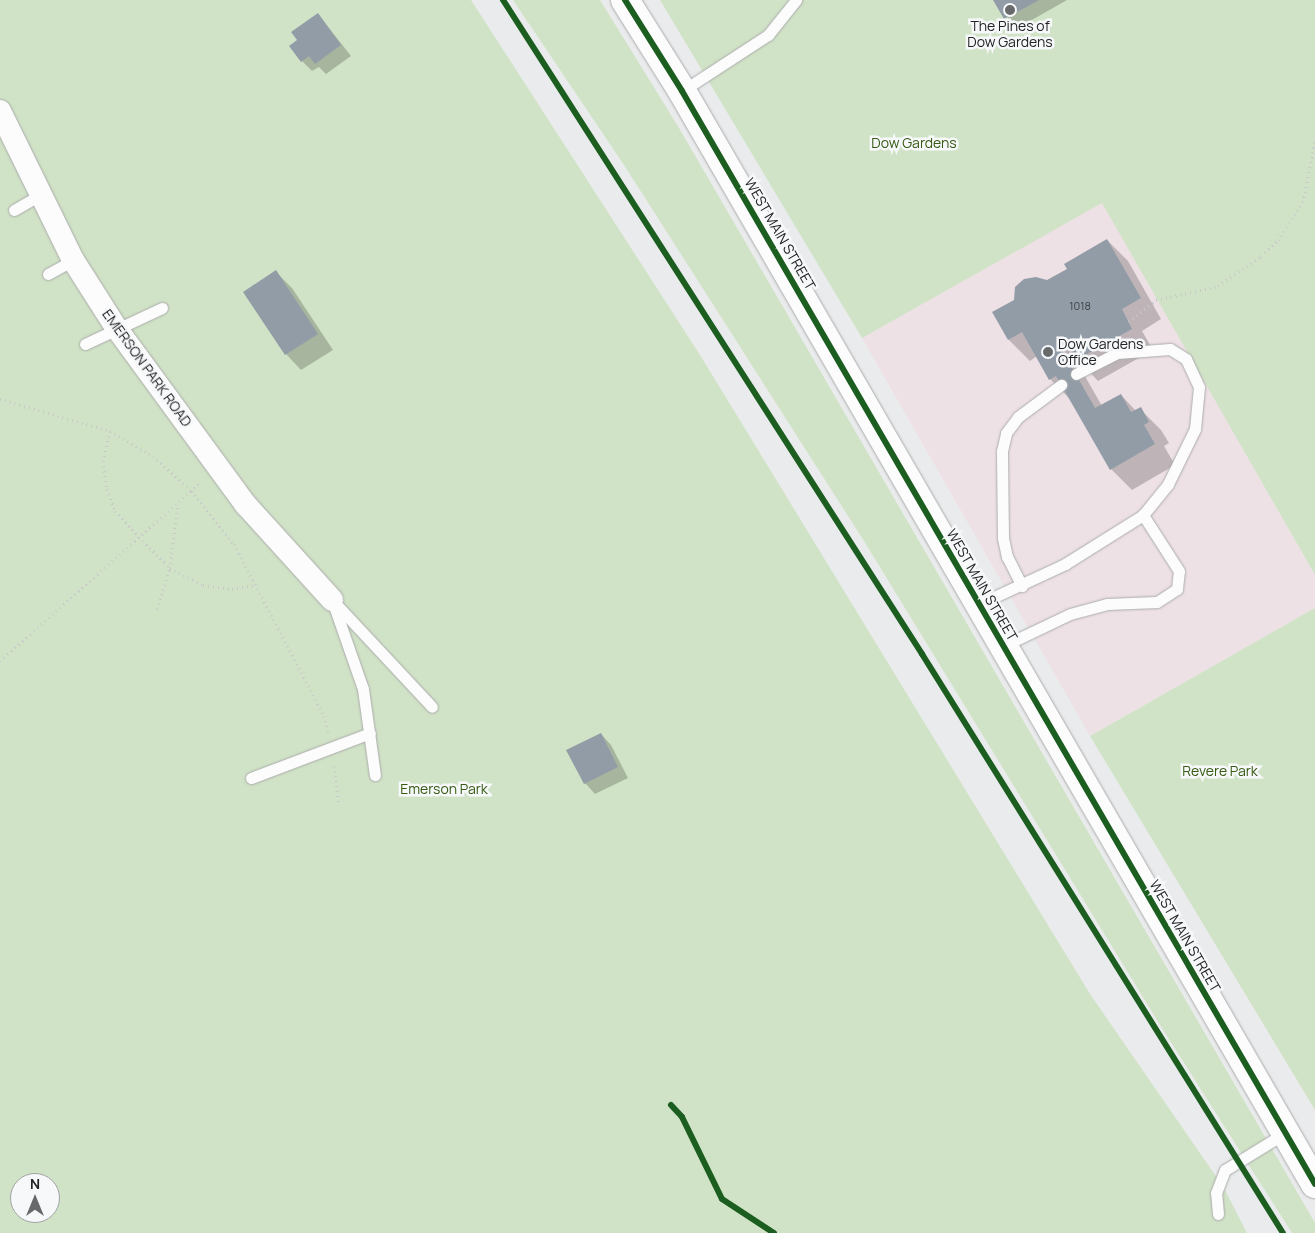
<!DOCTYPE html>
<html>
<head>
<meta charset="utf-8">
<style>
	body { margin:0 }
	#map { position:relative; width:1315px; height:1233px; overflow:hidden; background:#eaebec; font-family:Manrope,sans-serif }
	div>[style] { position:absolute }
	.commercial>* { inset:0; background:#eee1e6 }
	.green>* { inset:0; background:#d1e3c6 }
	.shadow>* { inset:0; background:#0003 }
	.building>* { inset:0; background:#919ca7 }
	.path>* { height:3px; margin-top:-1.5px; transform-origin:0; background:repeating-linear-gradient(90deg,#c9c9ca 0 1px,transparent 0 5px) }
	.roads { filter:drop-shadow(0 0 1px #abacad) drop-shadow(0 0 1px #abacad) }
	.lane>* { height:11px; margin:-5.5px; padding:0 5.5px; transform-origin:5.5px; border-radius:5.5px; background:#fcfcfc }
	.street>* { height:22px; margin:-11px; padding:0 11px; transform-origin:11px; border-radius:11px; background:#fcfcfc }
	.secondary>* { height:28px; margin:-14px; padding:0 14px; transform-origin:14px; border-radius:14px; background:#fcfcfc }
	.cycleway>* { height:6px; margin:-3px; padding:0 3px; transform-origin:3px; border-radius:3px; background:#1b5e20 }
	.dots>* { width:14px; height:14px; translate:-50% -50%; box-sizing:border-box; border:2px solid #f6f8fa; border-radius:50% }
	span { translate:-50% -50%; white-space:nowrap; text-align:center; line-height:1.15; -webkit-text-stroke:5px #f6f8fa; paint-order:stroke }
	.number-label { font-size:11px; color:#3e4145 }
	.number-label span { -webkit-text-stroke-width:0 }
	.poi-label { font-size:14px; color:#222324 }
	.left { translate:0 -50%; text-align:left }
	.park-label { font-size:14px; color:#365a12 }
	.street-label { font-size:14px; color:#222324 }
	.north { position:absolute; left:10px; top:1173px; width:50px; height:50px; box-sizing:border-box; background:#f6f8fa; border:1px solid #a1a3a4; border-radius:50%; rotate:0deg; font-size:14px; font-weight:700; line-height:20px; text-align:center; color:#222324 }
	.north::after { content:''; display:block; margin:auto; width:18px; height:22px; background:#68696a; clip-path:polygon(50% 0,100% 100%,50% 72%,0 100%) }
</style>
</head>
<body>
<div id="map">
	<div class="commercial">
		<i style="clip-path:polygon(1102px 202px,1315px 575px,1315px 608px,1090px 736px,862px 338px)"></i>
	</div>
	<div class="green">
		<i style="clip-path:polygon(evenodd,0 0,471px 0,700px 355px,1090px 994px,1224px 1188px,1247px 1233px,0 1233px,0 0,20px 1183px,50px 1183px,50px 1213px,20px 1213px,20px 1183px)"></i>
		<i style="clip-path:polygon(513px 0,600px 0,679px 128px,1271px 1147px,1315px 1223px,1315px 1233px,1292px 1233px,1160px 1025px,864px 541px,624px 165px)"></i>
		<i style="clip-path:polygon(660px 0,1315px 0,1315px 575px,1102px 203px,862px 338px)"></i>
		<i style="clip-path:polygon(1315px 608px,1315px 1110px,1090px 736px)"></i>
	</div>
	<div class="shadow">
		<i style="clip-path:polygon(995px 0,1067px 0,1016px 29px)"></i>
		<i style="clip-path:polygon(318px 14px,351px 56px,326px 74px,319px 67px,312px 71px,302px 61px,298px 40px)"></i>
		<i style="clip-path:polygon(1107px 240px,1128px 261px,1161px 319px,1142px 331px,1153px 350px,1098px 381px,1081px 363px,1078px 364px,1102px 406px,1121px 395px,1136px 411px,1140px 409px,1161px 430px,1169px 443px,1164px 446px,1175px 465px,1132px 490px,1111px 469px,1071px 400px,1050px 379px,1037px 356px,1030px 361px,1009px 340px,994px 313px,1069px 269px)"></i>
		<i style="clip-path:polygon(276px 272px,292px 288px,333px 350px,301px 370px,286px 354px)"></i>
		<i style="clip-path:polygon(601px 734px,611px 745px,628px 778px,595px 794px,585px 783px)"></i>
	</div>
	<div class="building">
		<i style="clip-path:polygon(993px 0,1039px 0,1004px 19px)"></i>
		<i style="clip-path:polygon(318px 13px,341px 45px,315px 64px,309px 56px,301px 62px,289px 46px,297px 40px,291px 32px)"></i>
		<i style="clip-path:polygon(1107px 239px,1141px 298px,1122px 309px,1132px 329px,1076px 360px,1064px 340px,1058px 343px,1095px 408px,1121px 394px,1131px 412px,1141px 407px,1149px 422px,1144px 425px,1155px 444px,1110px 470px,1056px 376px,1049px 380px,1022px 332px,1008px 340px,992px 312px,1014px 300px,1015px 287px,1024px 279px,1036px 277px,1047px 280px,1067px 269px,1064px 264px)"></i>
		<i style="clip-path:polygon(276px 270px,318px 334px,285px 355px,243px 292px)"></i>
		<i style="clip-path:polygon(601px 733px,618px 767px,584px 784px,566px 750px)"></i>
	</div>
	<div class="path">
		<i style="left:1129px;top:322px;width:35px;rotate:-39deg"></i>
		<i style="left:1156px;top:300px;width:64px;rotate:-12.7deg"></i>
		<i style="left:1218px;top:286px;width:52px;rotate:-34.9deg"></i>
		<i style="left:1261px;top:256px;width:23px;rotate:-43deg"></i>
		<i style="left:1278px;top:240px;width:45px;rotate:-56.7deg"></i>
		<i style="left:1303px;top:202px;width:62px;rotate:-78.9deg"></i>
		<i style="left:0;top:399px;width:115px;rotate:16.2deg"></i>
		<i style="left:110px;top:431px;width:50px;rotate:30.2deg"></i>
		<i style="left:153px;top:456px;width:52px;rotate:42.6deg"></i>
		<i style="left:191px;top:491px;width:68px;rotate:50.9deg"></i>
		<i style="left:234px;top:544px;width:194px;rotate:62.4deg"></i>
		<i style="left:324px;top:716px;width:16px;rotate:75deg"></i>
		<i style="left:110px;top:431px;width:31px;rotate:103deg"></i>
		<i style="left:103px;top:461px;width:28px;rotate:82deg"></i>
		<i style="left:107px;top:489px;width:23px;rotate:70deg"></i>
		<i style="left:115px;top:511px;width:35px;rotate:47deg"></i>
		<i style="left:139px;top:537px;width:44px;rotate:45deg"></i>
		<i style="left:170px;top:568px;width:37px;rotate:27deg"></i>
		<i style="left:203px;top:585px;width:29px;rotate:8deg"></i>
		<i style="left:232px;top:589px;width:22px;rotate:-10deg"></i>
		<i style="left:157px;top:609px;width:43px;rotate:-72.4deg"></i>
		<i style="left:170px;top:568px;width:65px;rotate:-83deg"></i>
		<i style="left:0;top:661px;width:269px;rotate:-41.7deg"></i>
		<i style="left:334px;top:766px;width:39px;rotate:83deg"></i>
	</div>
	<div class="roads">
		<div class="lane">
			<i style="left:682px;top:91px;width:103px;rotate:-33.1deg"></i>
			<i style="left:768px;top:35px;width:45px;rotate:-51.3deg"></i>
			<i style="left:14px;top:210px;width:30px;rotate:-30deg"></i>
			<i style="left:48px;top:274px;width:29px;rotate:-29deg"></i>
			<i style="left:85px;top:344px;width:85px;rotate:-25.1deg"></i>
			<i style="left:1022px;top:586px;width:33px;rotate:-117deg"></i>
			<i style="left:1007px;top:557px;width:19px;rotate:-102deg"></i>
			<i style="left:1003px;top:538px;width:87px;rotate:-90.7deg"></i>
			<i style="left:1002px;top:451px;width:18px;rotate:-77deg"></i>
			<i style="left:1006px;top:433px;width:20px;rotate:-53deg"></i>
			<i style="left:1018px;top:417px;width:54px;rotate:-36.7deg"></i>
			<i style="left:332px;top:600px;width:94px;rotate:70.8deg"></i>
			<i style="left:363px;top:689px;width:87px;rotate:82.1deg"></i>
			<i style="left:335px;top:603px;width:142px;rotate:47deg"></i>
			<i style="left:979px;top:604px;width:95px;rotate:-24.9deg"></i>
			<i style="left:1065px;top:564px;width:92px;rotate:-32.1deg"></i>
			<i style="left:1143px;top:515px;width:40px;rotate:-51deg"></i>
			<i style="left:1168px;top:484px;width:61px;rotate:-63.9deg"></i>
			<i style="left:1195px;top:429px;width:42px;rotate:-84.6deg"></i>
			<i style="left:1199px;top:387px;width:31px;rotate:-115deg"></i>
			<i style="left:1186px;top:359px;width:19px;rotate:-148deg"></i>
			<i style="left:1170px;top:349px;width:53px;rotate:175.7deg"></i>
			<i style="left:1117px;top:353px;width:46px;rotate:152.9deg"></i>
			<i style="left:1003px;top:646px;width:74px;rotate:-25.5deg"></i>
			<i style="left:1070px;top:614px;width:38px;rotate:-15deg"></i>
			<i style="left:1107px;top:604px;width:50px;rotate:-2.3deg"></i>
			<i style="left:1157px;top:602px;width:24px;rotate:-33deg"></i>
			<i style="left:1177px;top:589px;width:18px;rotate:-84deg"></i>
			<i style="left:1179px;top:571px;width:67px;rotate:-122.7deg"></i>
			<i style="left:251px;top:778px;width:127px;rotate:-20.7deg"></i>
			<i style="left:1218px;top:1214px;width:21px;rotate:-95deg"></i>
			<i style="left:1216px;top:1193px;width:25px;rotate:-69deg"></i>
			<i style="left:1225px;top:1170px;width:70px;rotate:-31.7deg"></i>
		</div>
		<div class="street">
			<i style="left:0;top:111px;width:166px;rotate:63.9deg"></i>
			<i style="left:73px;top:260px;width:82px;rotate:57.5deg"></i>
			<i style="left:117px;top:329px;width:218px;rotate:53.8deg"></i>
			<i style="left:246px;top:505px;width:128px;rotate:47.8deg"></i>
		</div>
		<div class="secondary">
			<i style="left:625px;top:0;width:107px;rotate:57.9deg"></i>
			<i style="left:682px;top:91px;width:1263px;rotate:59.92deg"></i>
		</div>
	</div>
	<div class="cycleway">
		<i style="left:503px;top:0;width:777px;rotate:57.35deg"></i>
		<i style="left:922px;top:654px;width:682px;rotate:58.06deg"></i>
		<i style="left:625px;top:0;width:107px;rotate:57.9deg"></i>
		<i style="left:682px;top:91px;width:1263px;rotate:59.92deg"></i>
		<i style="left:671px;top:1105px;width:16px;rotate:47deg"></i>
		<i style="left:682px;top:1117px;width:91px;rotate:64deg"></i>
		<i style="left:722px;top:1199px;width:62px;rotate:33.2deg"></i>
	</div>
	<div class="dots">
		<i style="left:1010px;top:10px;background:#68696a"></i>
		<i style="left:1048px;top:352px;background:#68696a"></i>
	</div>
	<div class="number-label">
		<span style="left:1080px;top:306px">1018</span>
	</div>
	<div class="poi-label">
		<span style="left:1010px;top:34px">The Pines of<br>Dow Gardens</span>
		<span class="left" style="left:1058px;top:352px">Dow Gardens<br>Office</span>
	</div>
	<div class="park-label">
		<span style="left:914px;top:143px">Dow Gardens</span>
		<span style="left:1220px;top:771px">Revere Park</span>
		<span style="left:444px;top:789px">Emerson Park</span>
	</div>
	<div class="street-label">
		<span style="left:780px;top:234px;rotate:60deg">WEST MAIN STREET</span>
		<span style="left:147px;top:368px;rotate:54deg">EMERSON PARK ROAD</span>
		<span style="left:982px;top:585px;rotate:60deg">WEST MAIN STREET</span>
		<span style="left:1185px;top:936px;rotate:60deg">WEST MAIN STREET</span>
	</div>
	<div class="north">N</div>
</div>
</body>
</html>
